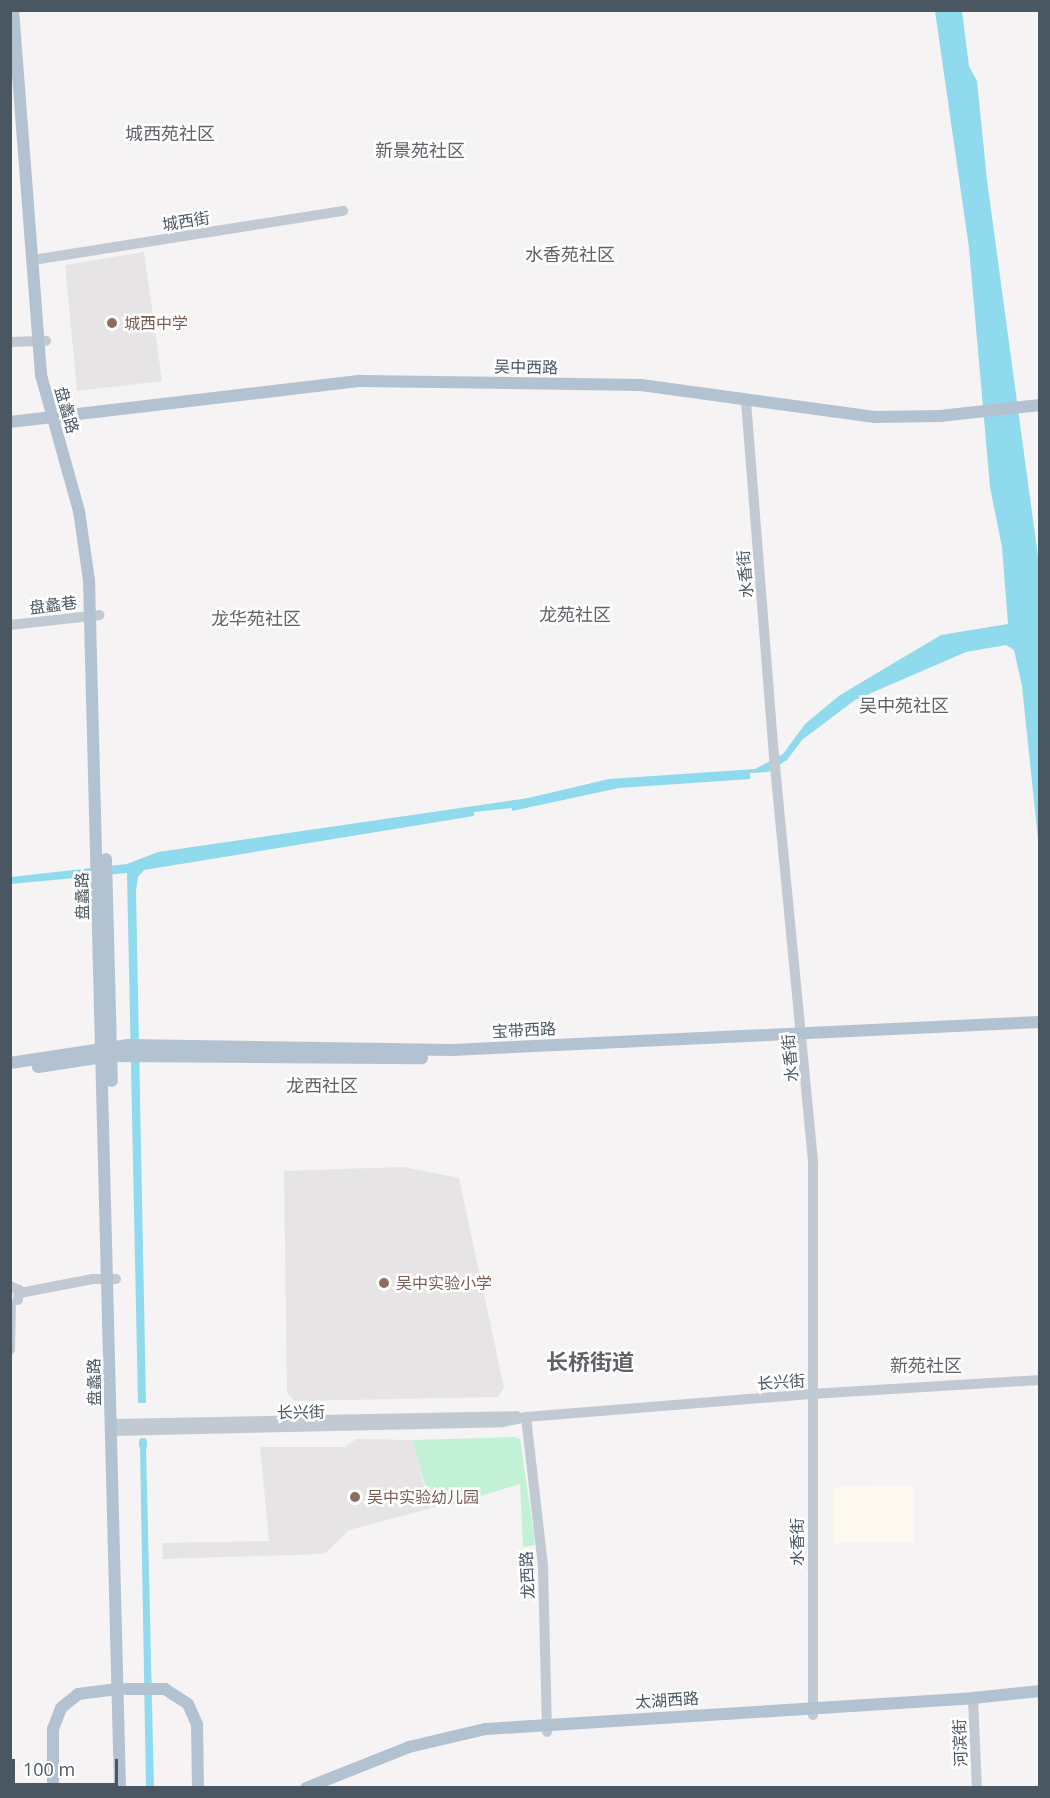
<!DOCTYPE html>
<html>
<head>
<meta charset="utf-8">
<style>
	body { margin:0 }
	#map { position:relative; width:1050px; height:1798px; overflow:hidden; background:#f5f3f3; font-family:"Open Sans","Noto Sans SC",sans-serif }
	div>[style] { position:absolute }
	.commercial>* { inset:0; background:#fdf9ef }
	.education>* { inset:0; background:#e6e4e5 }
	.green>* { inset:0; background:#c3f1d5 }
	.water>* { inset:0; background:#90daee }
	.canal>* { height:8px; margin:-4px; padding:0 4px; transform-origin:4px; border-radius:4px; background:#90daee }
	.minor>* { height:10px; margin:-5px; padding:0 5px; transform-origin:5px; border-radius:5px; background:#c1cad2 }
	.major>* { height:12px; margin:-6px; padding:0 6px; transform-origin:6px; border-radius:6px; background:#b3c2d1 }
	.dots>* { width:16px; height:16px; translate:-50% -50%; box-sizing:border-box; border:3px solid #fff; border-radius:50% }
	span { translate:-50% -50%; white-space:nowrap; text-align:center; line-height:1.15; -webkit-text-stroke:5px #fff; paint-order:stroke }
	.street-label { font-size:16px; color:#4a5661 }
	.education-label { font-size:16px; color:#785e54 }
	.left { translate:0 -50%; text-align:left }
	.neighbourhood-label { font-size:18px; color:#5f6368 }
	.district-label { font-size:22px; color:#5f6368; font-weight:700 }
	.frame { position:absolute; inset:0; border:12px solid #4a5661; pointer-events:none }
	.scale { position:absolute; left:12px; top:1759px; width:106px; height:27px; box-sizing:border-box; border:3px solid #4a5661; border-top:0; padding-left:8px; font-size:18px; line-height:21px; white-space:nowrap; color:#4a5661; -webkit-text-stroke:4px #fff; paint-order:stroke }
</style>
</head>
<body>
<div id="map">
	<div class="commercial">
		<i style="clip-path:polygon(913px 1485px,914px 1541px,834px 1543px,833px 1487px)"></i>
	</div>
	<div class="education">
		<i style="clip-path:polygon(144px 252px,162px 381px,77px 391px,65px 265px)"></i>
		<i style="clip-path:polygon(403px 1167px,459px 1178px,504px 1387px,498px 1397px,295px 1401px,287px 1393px,284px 1171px)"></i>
		<i style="clip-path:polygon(356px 1439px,412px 1440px,424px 1485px,444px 1491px,447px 1504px,349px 1530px,324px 1554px,163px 1559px,162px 1543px,269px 1541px,260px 1447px,345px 1447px)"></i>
	</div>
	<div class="green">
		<i style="clip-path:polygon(515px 1437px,520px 1439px,535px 1541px,534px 1545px,523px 1547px,520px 1484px,448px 1506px,444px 1491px,425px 1485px,412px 1440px)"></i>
	</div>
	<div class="water">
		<i style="clip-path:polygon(935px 11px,962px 11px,969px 66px,977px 81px,987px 180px,1039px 564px,1039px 849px,1022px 686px,1014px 650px,1006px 645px,966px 652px,855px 700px,802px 740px,787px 760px,768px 772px,750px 773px,750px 779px,619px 788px,512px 811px,512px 808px,474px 812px,474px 816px,144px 870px,138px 877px,136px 891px,146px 1403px,138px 1403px,127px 873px,11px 884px,11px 877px,127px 864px,158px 852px,528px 798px,609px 779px,755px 769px,783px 754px,805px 724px,840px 695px,941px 635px,1008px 624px,1002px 547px,990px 487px,969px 248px)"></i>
		<i style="clip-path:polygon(140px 1445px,146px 1445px,154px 1788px,146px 1787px)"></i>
	</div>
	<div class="canal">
		<i style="left:143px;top:1442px;width:3px;rotate:90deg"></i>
	</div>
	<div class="minor">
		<i style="left:33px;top:260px;width:314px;rotate:-9deg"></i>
		<i style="left:10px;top:342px;width:36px;rotate:-2deg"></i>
		<i style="left:746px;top:401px;width:356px;rotate:85.5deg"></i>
		<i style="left:774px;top:756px;width:409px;rotate:84.5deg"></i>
		<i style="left:813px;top:1163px;width:552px;rotate:90deg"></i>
		<i style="left:10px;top:625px;width:90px;rotate:-6.4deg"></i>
		<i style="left:10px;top:1286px;width:10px;rotate:24deg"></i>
		<i style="left:19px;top:1290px;width:10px;rotate:96deg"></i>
		<i style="left:20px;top:1293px;width:74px;rotate:-10.9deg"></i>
		<i style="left:93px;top:1279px;width:23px"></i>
		<i style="left:10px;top:1350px;width:46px;rotate:-88.8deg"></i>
		<i style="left:526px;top:1417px;width:151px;rotate:83.5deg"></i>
		<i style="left:543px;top:1567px;width:165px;rotate:88.6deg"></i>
		<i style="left:112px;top:1424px;width:405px;rotate:-1.1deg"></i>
		<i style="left:112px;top:1431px;width:391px;rotate:-1.3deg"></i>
		<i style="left:503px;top:1422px;width:24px;rotate:-12deg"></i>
		<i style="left:526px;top:1417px;width:286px;rotate:-4.6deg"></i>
		<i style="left:811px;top:1394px;width:229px;rotate:-3.5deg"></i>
		<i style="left:973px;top:1698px;width:90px;rotate:87.5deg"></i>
	</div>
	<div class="major">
		<i style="left:13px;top:10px;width:366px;rotate:85.6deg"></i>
		<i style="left:41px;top:375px;width:141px;rotate:74.4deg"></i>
		<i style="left:79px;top:511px;width:70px;rotate:81.8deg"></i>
		<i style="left:89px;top:580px;width:1208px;rotate:88.53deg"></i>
		<i style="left:10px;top:422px;width:353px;rotate:-6.7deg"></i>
		<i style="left:361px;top:381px;width:280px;rotate:0.8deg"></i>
		<i style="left:641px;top:385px;width:236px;rotate:7.8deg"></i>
		<i style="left:875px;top:417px;width:65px;rotate:-0.9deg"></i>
		<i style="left:940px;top:416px;width:101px;rotate:-6.3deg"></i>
		<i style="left:106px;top:859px;width:222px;rotate:88.5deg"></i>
		<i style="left:10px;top:1063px;width:118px;rotate:-8.7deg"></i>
		<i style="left:127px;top:1045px;width:325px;rotate:0.9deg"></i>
		<i style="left:452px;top:1050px;width:589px;rotate:-2.73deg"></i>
		<i style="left:38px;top:1067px;width:74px;rotate:-8.6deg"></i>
		<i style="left:111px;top:1056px;width:311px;rotate:0.4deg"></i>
		<i style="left:126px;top:1689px;width:39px"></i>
		<i style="left:165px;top:1689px;width:27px;rotate:33deg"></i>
		<i style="left:188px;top:1704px;width:22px;rotate:66deg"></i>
		<i style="left:197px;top:1724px;width:64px;rotate:89.1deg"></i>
		<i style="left:53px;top:1788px;width:59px;rotate:-90deg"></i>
		<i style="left:53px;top:1729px;width:22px;rotate:-69deg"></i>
		<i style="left:61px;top:1708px;width:22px;rotate:-39deg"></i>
		<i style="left:78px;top:1694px;width:40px;rotate:-7.1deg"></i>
		<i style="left:306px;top:1788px;width:111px;rotate:-21.7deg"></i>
		<i style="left:409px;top:1747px;width:79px;rotate:-13.2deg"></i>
		<i style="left:486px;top:1729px;width:488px;rotate:-3.6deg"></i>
		<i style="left:973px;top:1698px;width:67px;rotate:-6deg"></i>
	</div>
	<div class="dots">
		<i style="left:112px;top:323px;background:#8d6e63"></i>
		<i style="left:384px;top:1283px;background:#8d6e63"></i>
		<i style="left:355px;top:1497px;background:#8d6e63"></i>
	</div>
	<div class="street-label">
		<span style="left:186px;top:221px;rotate:-9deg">城西街</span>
		<span style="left:526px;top:367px;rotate:1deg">吴中西路</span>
		<span style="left:67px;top:410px;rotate:74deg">盘蠡路</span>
		<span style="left:745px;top:574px;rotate:-95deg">水香街</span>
		<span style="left:53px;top:605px;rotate:-7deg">盘蠡巷</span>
		<span style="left:82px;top:896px;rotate:-91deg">盘蠡路</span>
		<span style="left:524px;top:1030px;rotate:-3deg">宝带西路</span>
		<span style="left:790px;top:1058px;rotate:-95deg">水香街</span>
		<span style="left:94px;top:1382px;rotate:-91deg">盘蠡路</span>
		<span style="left:781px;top:1382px;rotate:-4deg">长兴街</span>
		<span style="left:301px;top:1412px;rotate:-1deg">长兴街</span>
		<span style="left:797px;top:1542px;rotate:-90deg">水香街</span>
		<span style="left:527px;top:1575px;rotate:-93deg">龙西路</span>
		<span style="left:667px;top:1700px;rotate:-4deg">太湖西路</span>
		<span style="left:960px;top:1743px;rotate:-92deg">河滨街</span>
	</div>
	<div class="education-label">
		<span class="left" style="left:124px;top:323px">城西中学</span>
		<span class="left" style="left:396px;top:1283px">吴中实验小学</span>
		<span class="left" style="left:367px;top:1497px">吴中实验幼儿园</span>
	</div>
	<div class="neighbourhood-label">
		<span style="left:170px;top:133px">城西苑社区</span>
		<span style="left:420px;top:150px">新景苑社区</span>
		<span style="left:570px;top:254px">水香苑社区</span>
		<span style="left:575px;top:614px">龙苑社区</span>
		<span style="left:256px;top:618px">龙华苑社区</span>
		<span style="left:904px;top:705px">吴中苑社区</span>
		<span style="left:322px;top:1085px">龙西社区</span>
		<span style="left:926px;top:1365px">新苑社区</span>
	</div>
	<div class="district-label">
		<span style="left:590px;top:1362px">长桥街道</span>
	</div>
	<div class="frame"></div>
	<div class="scale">100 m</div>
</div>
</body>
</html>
